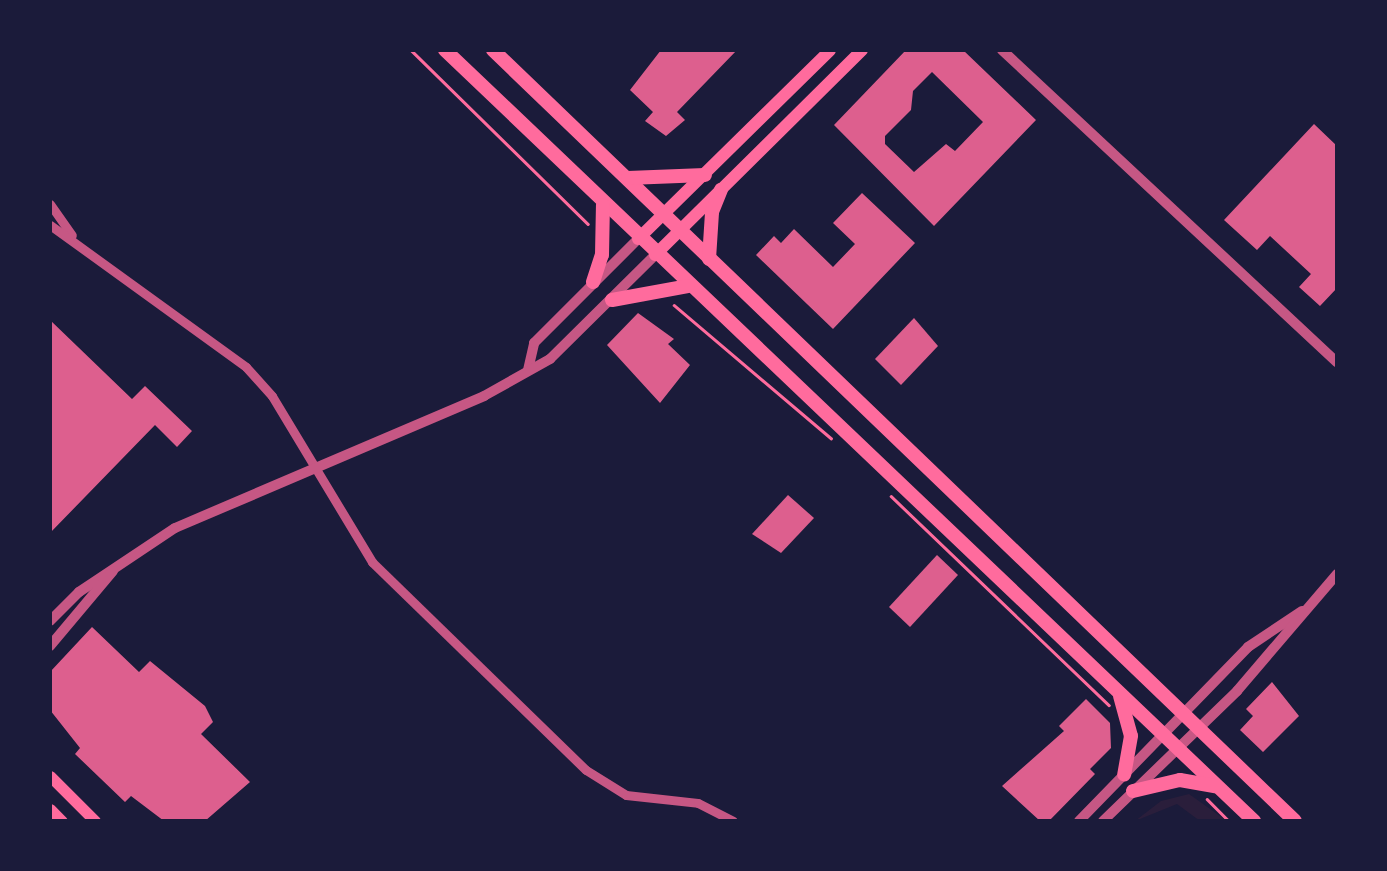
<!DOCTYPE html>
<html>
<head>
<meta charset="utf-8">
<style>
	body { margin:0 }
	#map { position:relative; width:1387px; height:871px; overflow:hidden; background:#1b1b3a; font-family:"Times New Roman",serif }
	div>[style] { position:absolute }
	.green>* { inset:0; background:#2a1e3b }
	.building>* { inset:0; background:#dd5f8e }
	.path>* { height:2.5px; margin:-1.25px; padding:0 1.25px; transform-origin:1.25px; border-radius:1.25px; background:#ff6b9d }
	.minor>* { height:9px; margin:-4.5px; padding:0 4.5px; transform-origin:4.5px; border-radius:4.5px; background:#c65784 }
	.tertiary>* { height:10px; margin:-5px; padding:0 5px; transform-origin:5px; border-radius:5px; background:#c65784 }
	.secondary>* { height:11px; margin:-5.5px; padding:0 5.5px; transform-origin:5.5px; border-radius:5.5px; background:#ff6b9d }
	.primary>* { height:12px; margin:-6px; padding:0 6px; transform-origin:6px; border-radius:6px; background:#ff6b9d }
	.trunk>* { height:14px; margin:-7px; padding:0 7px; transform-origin:7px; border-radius:7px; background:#ff6b9d }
	span { translate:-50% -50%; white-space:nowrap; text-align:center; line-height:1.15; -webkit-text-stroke:9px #1b1b3a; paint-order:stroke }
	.frame { position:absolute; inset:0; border:52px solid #1b1b3a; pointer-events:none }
</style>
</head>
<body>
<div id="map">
	<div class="green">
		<i style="clip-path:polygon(1189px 794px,1227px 821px,1200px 821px,1177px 804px,1135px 821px,1161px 801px)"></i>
	</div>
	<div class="building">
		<i style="clip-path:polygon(661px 50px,737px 50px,677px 112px,685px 120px,666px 136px,645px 121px,653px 112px,630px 90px)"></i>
		<i style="clip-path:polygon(evenodd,906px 50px,963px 50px,1036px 120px,934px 226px,834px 125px,906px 50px,932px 72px,983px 122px,955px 151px,946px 144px,914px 172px,885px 144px,885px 136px,911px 110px,913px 91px,932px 72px)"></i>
		<i style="clip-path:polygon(1314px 124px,1337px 146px,1337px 288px,1320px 306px,1299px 287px,1311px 274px,1270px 236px,1257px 250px,1224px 220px)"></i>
		<i style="clip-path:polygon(862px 193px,915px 243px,833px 329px,756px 255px,774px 236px,781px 243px,794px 229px,833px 267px,855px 244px,833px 223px)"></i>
		<i style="clip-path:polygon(638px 313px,674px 339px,668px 344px,690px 365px,660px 403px,607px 345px)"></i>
		<i style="clip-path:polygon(914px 318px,938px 346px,901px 385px,875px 359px)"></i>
		<i style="clip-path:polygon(50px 320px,132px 399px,145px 386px,192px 431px,177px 447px,155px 425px,50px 533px)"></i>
		<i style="clip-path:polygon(788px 495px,814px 518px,781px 553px,752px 534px)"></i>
		<i style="clip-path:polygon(937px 555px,958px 575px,910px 627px,889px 607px)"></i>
		<i style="clip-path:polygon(92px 627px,139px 672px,150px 661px,205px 706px,213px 722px,201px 734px,250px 782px,205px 821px,164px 821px,131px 796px,125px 802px,75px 754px,80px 748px,50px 710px,50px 672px)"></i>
		<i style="clip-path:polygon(1272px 682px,1299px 716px,1263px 752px,1240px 730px,1253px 716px,1246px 709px)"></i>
		<i style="clip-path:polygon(1086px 699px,1110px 723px,1111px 748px,1090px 769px,1095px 774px,1049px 821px,1040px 821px,1002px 786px,1064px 731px,1059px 726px)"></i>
	</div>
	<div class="path">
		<i style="left:411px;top:50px;width:248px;rotate:44.5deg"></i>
		<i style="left:674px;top:305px;width:206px;rotate:40.3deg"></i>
		<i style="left:891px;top:496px;width:302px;rotate:43.8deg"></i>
		<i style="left:1207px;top:799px;width:31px;rotate:45deg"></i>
	</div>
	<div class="minor">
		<i style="left:50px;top:204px;width:38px;rotate:55deg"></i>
		<i style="left:50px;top:225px;width:242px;rotate:35.9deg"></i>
		<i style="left:246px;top:367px;width:39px;rotate:48deg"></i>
		<i style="left:272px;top:396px;width:194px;rotate:58.9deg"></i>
		<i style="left:372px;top:562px;width:298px;rotate:44.2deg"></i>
		<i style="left:586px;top:770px;width:47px;rotate:32deg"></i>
		<i style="left:626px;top:795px;width:72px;rotate:6.3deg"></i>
		<i style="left:698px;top:803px;width:39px;rotate:27deg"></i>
	</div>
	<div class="tertiary">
		<i style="left:1002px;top:50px;width:458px;rotate:43deg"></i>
		<i style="left:528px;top:370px;width:28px;rotate:-77deg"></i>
		<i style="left:534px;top:343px;width:147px;rotate:-45deg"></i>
		<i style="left:50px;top:621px;width:41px;rotate:-45deg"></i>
		<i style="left:79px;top:592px;width:115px;rotate:-33.7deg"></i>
		<i style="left:175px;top:528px;width:336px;rotate:-23.1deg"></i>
		<i style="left:484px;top:396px;width:76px;rotate:-29.3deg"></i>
		<i style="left:550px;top:359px;width:148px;rotate:-44.7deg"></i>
		<i style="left:50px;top:646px;width:98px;rotate:-50deg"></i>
		<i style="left:1079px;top:821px;width:243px;rotate:-45.8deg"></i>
		<i style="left:1248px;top:647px;width:65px;rotate:-33.7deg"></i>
		<i style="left:1103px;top:821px;width:187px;rotate:-44.1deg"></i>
		<i style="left:1237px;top:691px;width:154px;rotate:-49.5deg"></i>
	</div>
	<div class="secondary">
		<i style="left:50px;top:776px;width:64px;rotate:45deg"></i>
		<i style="left:50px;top:809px;width:17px;rotate:45deg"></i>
	</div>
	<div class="primary">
		<i style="left:638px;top:239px;width:269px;rotate:-44.5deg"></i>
		<i style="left:655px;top:255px;width:291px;rotate:-44.7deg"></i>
	</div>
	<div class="trunk">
		<i style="left:445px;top:50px;width:1118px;rotate:43.62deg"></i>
		<i style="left:493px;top:50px;width:1112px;rotate:43.87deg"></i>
		<i style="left:628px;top:178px;width:77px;rotate:-2.2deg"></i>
		<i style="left:709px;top:259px;width:47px;rotate:-86.3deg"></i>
		<i style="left:712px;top:212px;width:24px;rotate:-68deg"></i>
		<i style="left:593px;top:282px;width:28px;rotate:-72deg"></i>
		<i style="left:602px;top:255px;width:50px;rotate:-88.9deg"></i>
		<i style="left:612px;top:300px;width:77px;rotate:-10.4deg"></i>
		<i style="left:1120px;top:696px;width:41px;rotate:74.6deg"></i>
		<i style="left:1131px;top:736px;width:39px;rotate:100deg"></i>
		<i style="left:1133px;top:791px;width:48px;rotate:-13.2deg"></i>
		<i style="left:1180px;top:780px;width:36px;rotate:10deg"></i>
	</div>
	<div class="frame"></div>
</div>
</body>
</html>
